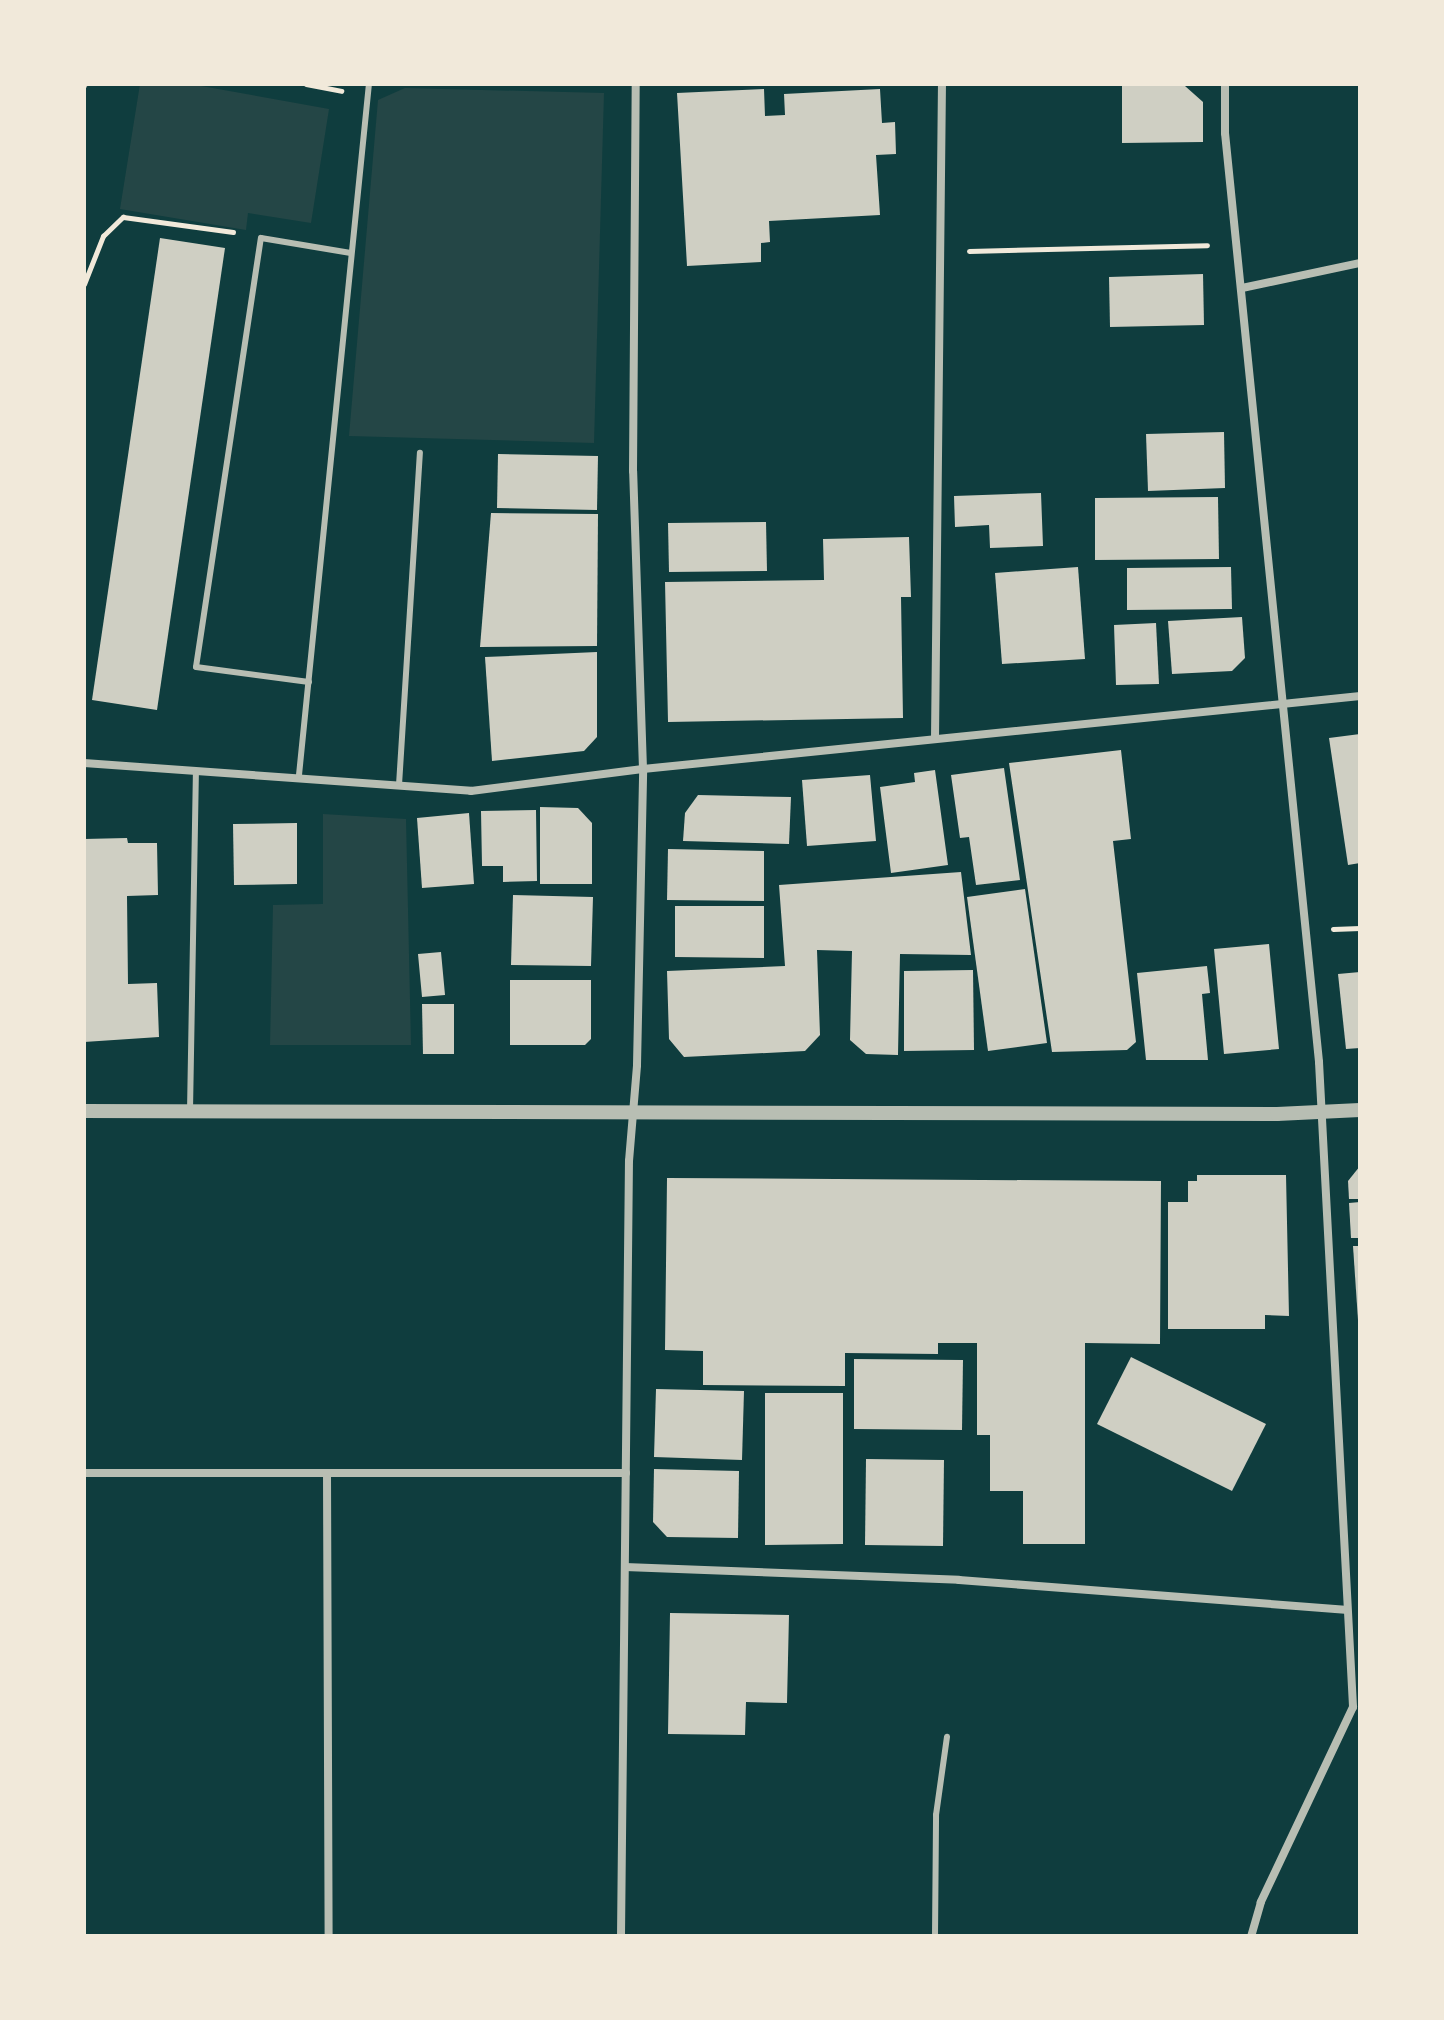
<!DOCTYPE html>
<html>
<head>
<meta charset="utf-8">
<style>
	body { margin:0 }
	#map { position:relative; width:1444px; height:2020px; overflow:hidden; background:#0f3d3e; font-family:Rubik,sans-serif }
	div>[style] { position:absolute }
	.green>* { inset:0; background:#244646 }
	.building>* { inset:0; background:#cfcfc3 }
	.path>* { height:5px; margin:-2.5px; padding:0 2.5px; transform-origin:2.5px; border-radius:2.5px; background:#f1e9da }
	.service>* { height:6px; margin:-3px; padding:0 3px; transform-origin:3px; border-radius:3px; background:#b8beb3 }
	.minor>* { height:8px; margin:-4px; padding:0 4px; transform-origin:4px; border-radius:4px; background:#b8beb3 }
	.tertiary>* { height:14px; margin:-7px; padding:0 7px; transform-origin:7px; border-radius:7px; background:#b8beb3 }
	span { translate:-50% -50%; white-space:nowrap; text-align:center; line-height:1.15; -webkit-text-stroke:8px #f1e9da; paint-order:stroke }
	.frame { position:absolute; inset:0; border:86px solid #f1e9da; pointer-events:none }
</style>
</head>
<body>
<div id="map">
	<div class="green">
		<i style="clip-path:polygon(140px 84px,190px 84px,329px 109px,311px 223px,248px 213px,246px 230px,120px 209px)"></i>
		<i style="clip-path:polygon(405px 88px,604px 93px,594px 443px,349px 436px,378px 100px)"></i>
		<i style="clip-path:polygon(323px 814px,406px 819px,411px 1045px,270px 1045px,273px 905px,323px 904px)"></i>
	</div>
	<div class="building">
		<i style="clip-path:polygon(1122px 86px,1185px 86px,1203px 102px,1203px 142px,1122px 143px)"></i>
		<i style="clip-path:polygon(764px 89px,765px 116px,785px 115px,784px 94px,880px 89px,882px 123px,895px 122px,896px 154px,876px 155px,880px 215px,769px 221px,770px 242px,761px 243px,761px 262px,687px 266px,677px 93px)"></i>
		<i style="clip-path:polygon(160px 238px,225px 248px,157px 710px,92px 700px)"></i>
		<i style="clip-path:polygon(1203px 274px,1204px 325px,1110px 327px,1109px 277px)"></i>
		<i style="clip-path:polygon(1224px 432px,1225px 488px,1148px 491px,1146px 434px)"></i>
		<i style="clip-path:polygon(498px 454px,598px 456px,597px 510px,497px 508px)"></i>
		<i style="clip-path:polygon(1041px 493px,1043px 546px,990px 548px,989px 525px,955px 527px,954px 496px)"></i>
		<i style="clip-path:polygon(1218px 497px,1219px 559px,1095px 560px,1095px 498px)"></i>
		<i style="clip-path:polygon(491px 513px,598px 514px,597px 646px,480px 647px)"></i>
		<i style="clip-path:polygon(766px 522px,767px 571px,669px 572px,668px 523px)"></i>
		<i style="clip-path:polygon(909px 537px,911px 597px,901px 597px,903px 718px,668px 722px,665px 582px,824px 580px,823px 539px)"></i>
		<i style="clip-path:polygon(1078px 567px,1085px 659px,1002px 664px,995px 573px)"></i>
		<i style="clip-path:polygon(1231px 567px,1232px 609px,1127px 610px,1127px 568px)"></i>
		<i style="clip-path:polygon(1242px 617px,1245px 658px,1232px 671px,1172px 674px,1168px 621px)"></i>
		<i style="clip-path:polygon(1156px 623px,1159px 684px,1116px 685px,1114px 625px)"></i>
		<i style="clip-path:polygon(597px 652px,597px 737px,584px 751px,492px 761px,485px 657px)"></i>
		<i style="clip-path:polygon(1360px 734px,1360px 863px,1348px 865px,1329px 738px)"></i>
		<i style="clip-path:polygon(1121px 750px,1131px 839px,1113px 841px,1136px 1042px,1127px 1050px,1052px 1052px,1009px 763px)"></i>
		<i style="clip-path:polygon(1004px 768px,1020px 880px,976px 885px,969px 837px,960px 838px,951px 775px)"></i>
		<i style="clip-path:polygon(935px 770px,948px 865px,891px 873px,880px 787px,915px 782px,914px 773px)"></i>
		<i style="clip-path:polygon(870px 775px,876px 841px,807px 846px,802px 780px)"></i>
		<i style="clip-path:polygon(698px 795px,791px 797px,789px 844px,683px 841px,685px 813px)"></i>
		<i style="clip-path:polygon(540px 807px,578px 808px,592px 823px,592px 884px,540px 884px)"></i>
		<i style="clip-path:polygon(536px 810px,537px 881px,503px 882px,503px 866px,482px 866px,481px 811px)"></i>
		<i style="clip-path:polygon(469px 813px,474px 884px,422px 888px,417px 818px)"></i>
		<i style="clip-path:polygon(297px 823px,297px 884px,234px 885px,233px 824px)"></i>
		<i style="clip-path:polygon(127px 838px,128px 843px,157px 843px,158px 895px,127px 896px,128px 984px,157px 983px,159px 1037px,84px 1042px,84px 839px)"></i>
		<i style="clip-path:polygon(668px 849px,764px 851px,764px 901px,667px 900px)"></i>
		<i style="clip-path:polygon(961px 872px,971px 955px,900px 954px,898px 1055px,866px 1054px,850px 1040px,852px 951px,817px 950px,820px 1035px,805px 1051px,684px 1057px,669px 1039px,667px 971px,785px 966px,779px 885px)"></i>
		<i style="clip-path:polygon(1025px 889px,1047px 1043px,988px 1051px,967px 897px)"></i>
		<i style="clip-path:polygon(513px 895px,593px 897px,591px 966px,511px 965px)"></i>
		<i style="clip-path:polygon(675px 906px,764px 906px,764px 958px,675px 957px)"></i>
		<i style="clip-path:polygon(1269px 944px,1279px 1049px,1224px 1054px,1214px 949px)"></i>
		<i style="clip-path:polygon(441px 952px,445px 995px,422px 997px,418px 954px)"></i>
		<i style="clip-path:polygon(1207px 966px,1210px 993px,1202px 994px,1208px 1060px,1146px 1060px,1137px 973px)"></i>
		<i style="clip-path:polygon(973px 970px,974px 1050px,904px 1051px,904px 971px)"></i>
		<i style="clip-path:polygon(1360px 972px,1360px 1048px,1346px 1049px,1338px 974px)"></i>
		<i style="clip-path:polygon(510px 980px,591px 980px,591px 1039px,585px 1045px,510px 1045px)"></i>
		<i style="clip-path:polygon(422px 1004px,454px 1004px,454px 1054px,423px 1054px)"></i>
		<i style="clip-path:polygon(1360px 1166px,1360px 1199px,1349px 1199px,1348px 1181px)"></i>
		<i style="clip-path:polygon(1197px 1175px,1286px 1175px,1289px 1316px,1265px 1315px,1265px 1329px,1168px 1329px,1168px 1202px,1188px 1202px,1188px 1181px,1197px 1181px)"></i>
		<i style="clip-path:polygon(667px 1178px,1161px 1181px,1160px 1344px,1085px 1343px,1085px 1544px,1023px 1544px,1023px 1491px,990px 1491px,990px 1435px,977px 1435px,977px 1343px,938px 1343px,938px 1354px,845px 1353px,845px 1386px,703px 1385px,703px 1351px,665px 1350px)"></i>
		<i style="clip-path:polygon(1360px 1202px,1360px 1238px,1351px 1238px,1349px 1203px)"></i>
		<i style="clip-path:polygon(1353px 1246px,1360px 1246px,1360px 1320px,1358px 1320px)"></i>
		<i style="clip-path:polygon(1131px 1357px,1266px 1424px,1232px 1491px,1097px 1424px)"></i>
		<i style="clip-path:polygon(854px 1359px,963px 1360px,962px 1430px,854px 1429px)"></i>
		<i style="clip-path:polygon(656px 1389px,744px 1391px,742px 1460px,654px 1457px)"></i>
		<i style="clip-path:polygon(765px 1393px,843px 1393px,843px 1544px,765px 1545px)"></i>
		<i style="clip-path:polygon(866px 1459px,944px 1460px,943px 1546px,865px 1545px)"></i>
		<i style="clip-path:polygon(654px 1469px,739px 1471px,738px 1538px,667px 1537px,653px 1522px)"></i>
		<i style="clip-path:polygon(670px 1613px,789px 1615px,787px 1703px,746px 1702px,745px 1735px,668px 1734px)"></i>
	</div>
	<div class="path">
		<i style="left:306px;top:84px;width:36px;rotate:11deg"></i>
		<i style="left:969px;top:251px;width:238px;rotate:-1.4deg"></i>
		<i style="left:84px;top:284px;width:52px;rotate:-68.4deg"></i>
		<i style="left:103px;top:236px;width:28px;rotate:-44deg"></i>
		<i style="left:123px;top:217px;width:111px;rotate:7.8deg"></i>
		<i style="left:1333px;top:929px;width:27px;rotate:-2deg"></i>
	</div>
	<div class="service">
		<i style="left:84px;top:86px;width:2px;rotate:-63deg"></i>
		<i style="left:309px;top:682px;width:114px;rotate:-172.4deg"></i>
		<i style="left:196px;top:667px;width:434px;rotate:-81.4deg"></i>
		<i style="left:261px;top:238px;width:91px;rotate:9.5deg"></i>
		<i style="left:299px;top:775px;width:695px;rotate:-84.22deg"></i>
		<i style="left:399px;top:785px;width:333px;rotate:-86.4deg"></i>
		<i style="left:190px;top:1111px;width:340px;rotate:-89deg"></i>
		<i style="left:935px;top:1936px;width:121px;rotate:-89.5deg"></i>
		<i style="left:936px;top:1815px;width:79px;rotate:-82deg"></i>
	</div>
	<div class="minor">
		<i style="left:1225px;top:84px;width:49px;rotate:90deg"></i>
		<i style="left:1225px;top:133px;width:934px;rotate:84.22deg"></i>
		<i style="left:1319px;top:1062px;width:646px;rotate:86.98deg"></i>
		<i style="left:1353px;top:1707px;width:216px;rotate:115.3deg"></i>
		<i style="left:1261px;top:1902px;width:35px;rotate:106deg"></i>
		<i style="left:1242px;top:288px;width:121px;rotate:-12deg"></i>
		<i style="left:935px;top:739px;width:655px;rotate:-89.39deg"></i>
		<i style="left:84px;top:763px;width:388px;rotate:4.1deg"></i>
		<i style="left:471px;top:791px;width:173px;rotate:-7.3deg"></i>
		<i style="left:643px;top:769px;width:721px;rotate:-5.81deg"></i>
		<i style="left:84px;top:1473px;width:542px"></i>
		<i style="left:327px;top:1473px;width:463px;rotate:89.8deg"></i>
		<i style="left:625px;top:1567px;width:334px;rotate:2.2deg"></i>
		<i style="left:959px;top:1580px;width:387px;rotate:4.4deg"></i>
		<i style="left:621px;top:1936px;width:775px;rotate:-89.41deg"></i>
		<i style="left:629px;top:1161px;width:96px;rotate:-85.2deg"></i>
		<i style="left:637px;top:1065px;width:296px;rotate:-88.8deg"></i>
		<i style="left:643px;top:769px;width:298px;rotate:-91.9deg"></i>
		<i style="left:633px;top:471px;width:387px;rotate:-89.6deg"></i>
	</div>
	<div class="tertiary">
		<i style="left:84px;top:1111px;width:1193px;rotate:0.14deg"></i>
		<i style="left:1277px;top:1114px;width:83px;rotate:-2.8deg"></i>
	</div>
	<div class="frame"></div>
</div>
</body>
</html>
